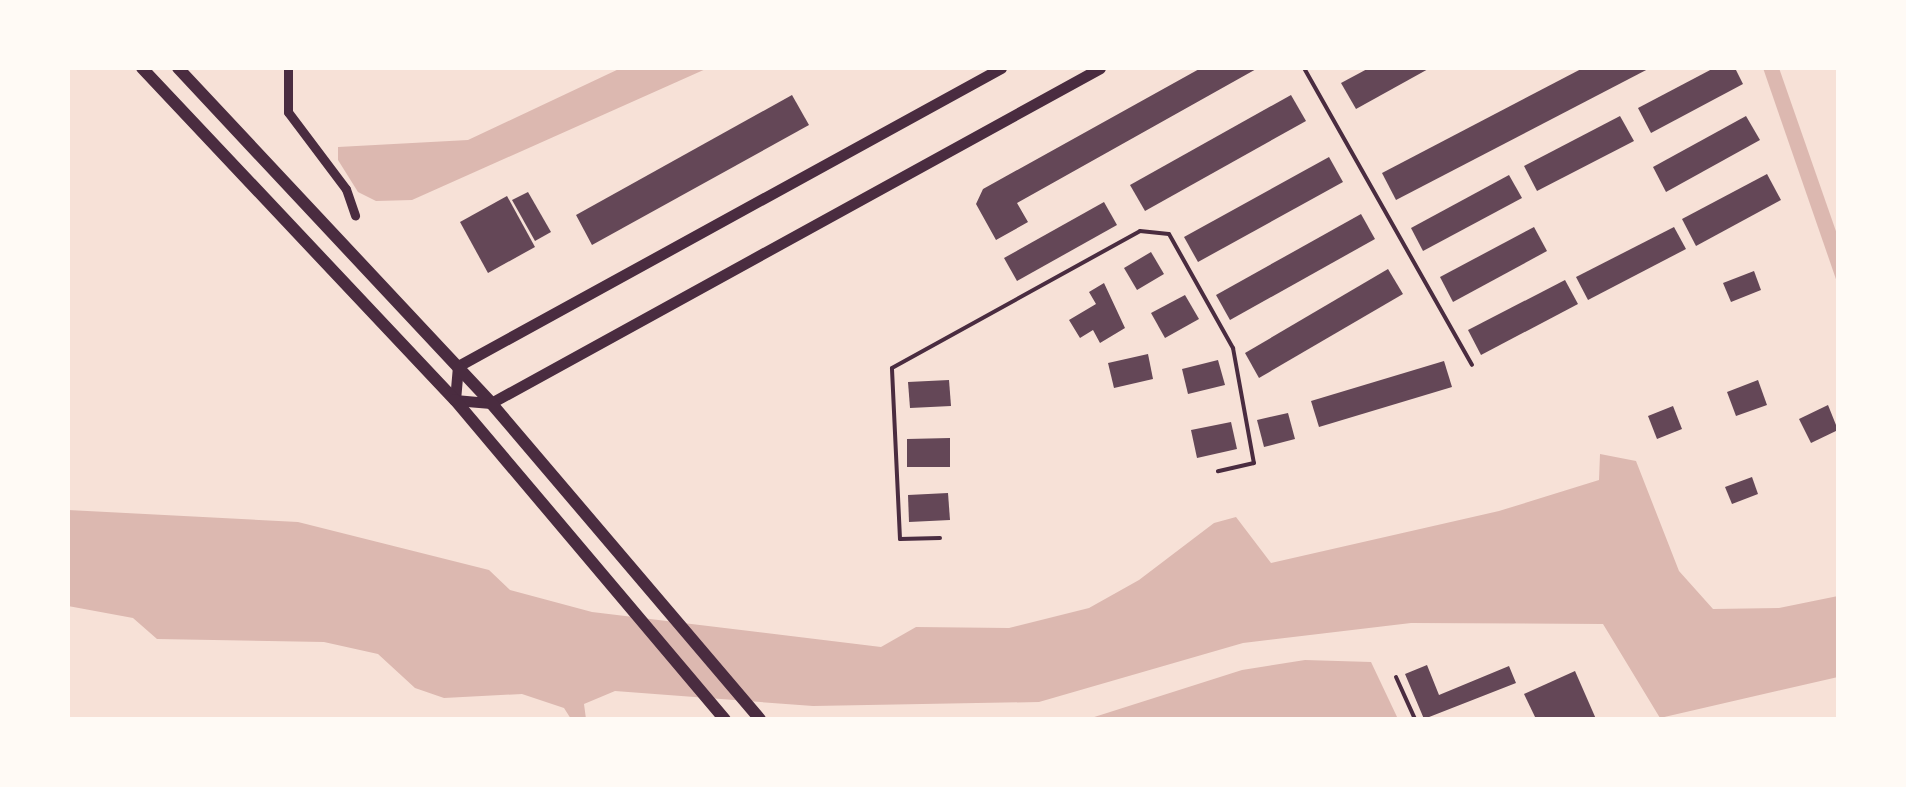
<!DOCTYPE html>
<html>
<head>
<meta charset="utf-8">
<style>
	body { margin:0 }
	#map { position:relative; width:1906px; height:787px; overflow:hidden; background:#f7e1d7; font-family:Overpass,sans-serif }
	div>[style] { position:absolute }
	.water>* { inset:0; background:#dcb8b0 }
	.building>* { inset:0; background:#644757 }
	.service>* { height:4px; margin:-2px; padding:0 2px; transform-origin:2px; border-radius:2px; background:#4a2c40 }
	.tertiary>* { height:9px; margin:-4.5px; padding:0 4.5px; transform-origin:4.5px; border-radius:4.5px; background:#4a2c40 }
	.secondary>* { height:11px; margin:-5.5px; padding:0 5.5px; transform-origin:5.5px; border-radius:5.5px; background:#4a2c40 }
	.primary>* { height:12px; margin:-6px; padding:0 6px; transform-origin:6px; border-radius:6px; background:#4a2c40 }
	span { translate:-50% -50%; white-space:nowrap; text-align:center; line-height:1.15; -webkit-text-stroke:8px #fffaf5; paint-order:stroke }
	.frame { position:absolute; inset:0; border:70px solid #fffaf5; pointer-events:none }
</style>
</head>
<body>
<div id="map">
	<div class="water">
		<i style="clip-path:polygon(621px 68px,708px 68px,412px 200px,376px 201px,358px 192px,338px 160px,338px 147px,468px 140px)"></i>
		<i style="clip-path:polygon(1763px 68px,1779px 68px,1838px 237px,1838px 285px)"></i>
		<i style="clip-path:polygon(1600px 454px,1636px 461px,1679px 571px,1713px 609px,1779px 608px,1838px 596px,1838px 677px,1660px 718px,1603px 624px,1411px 623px,1243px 643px,1039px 702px,813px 706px,615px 691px,584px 704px,586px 719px,571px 719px,564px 708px,522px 694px,444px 698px,415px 688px,378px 654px,324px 642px,157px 639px,133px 618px,68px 606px,68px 510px,298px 522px,489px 570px,510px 590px,592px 612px,881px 647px,916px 627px,1009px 628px,1089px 608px,1139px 580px,1214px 523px,1236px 517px,1271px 563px,1499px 511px,1599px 480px)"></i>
		<i style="clip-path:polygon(1305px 660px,1371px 662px,1398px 719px,1088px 719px,1242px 670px)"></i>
	</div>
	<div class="building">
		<i style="clip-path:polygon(1201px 68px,1258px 68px,1017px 203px,1028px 222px,996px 240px,976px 204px,983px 189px)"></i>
		<i style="clip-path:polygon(1369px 68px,1430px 68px,1356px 109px,1341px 83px)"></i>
		<i style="clip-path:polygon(1583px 68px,1650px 68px,1396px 200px,1382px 173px)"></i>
		<i style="clip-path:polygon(1714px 68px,1735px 68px,1743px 84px,1651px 133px,1638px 108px)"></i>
		<i style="clip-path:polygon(792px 95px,809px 125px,592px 245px,576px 215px)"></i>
		<i style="clip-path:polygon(1291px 95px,1306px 121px,1145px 211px,1130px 185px)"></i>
		<i style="clip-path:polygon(1620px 116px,1634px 141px,1537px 191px,1524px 166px)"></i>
		<i style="clip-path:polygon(1746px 116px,1760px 140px,1666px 192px,1653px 167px)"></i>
		<i style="clip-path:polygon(1329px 157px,1343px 182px,1198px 262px,1184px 237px)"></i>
		<i style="clip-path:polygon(1767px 174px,1781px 200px,1696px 246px,1682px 219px)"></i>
		<i style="clip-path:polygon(1509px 175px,1522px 198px,1423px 251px,1411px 228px)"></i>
		<i style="clip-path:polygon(528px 192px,551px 232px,535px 241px,512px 200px)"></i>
		<i style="clip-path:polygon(507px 196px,535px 247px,488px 273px,460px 222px)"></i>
		<i style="clip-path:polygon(1104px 202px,1117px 225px,1017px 281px,1004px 258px)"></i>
		<i style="clip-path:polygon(1361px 214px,1375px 239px,1230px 320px,1216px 295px)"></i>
		<i style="clip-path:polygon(1534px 227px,1547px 251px,1453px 302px,1440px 277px)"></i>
		<i style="clip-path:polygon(1674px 227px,1686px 249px,1588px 300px,1576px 277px)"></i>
		<i style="clip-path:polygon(1151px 252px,1164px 274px,1137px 290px,1124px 268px)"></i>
		<i style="clip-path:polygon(1388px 269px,1403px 294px,1259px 378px,1245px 353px)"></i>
		<i style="clip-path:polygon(1754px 271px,1761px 290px,1731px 302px,1723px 283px)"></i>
		<i style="clip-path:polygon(1565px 280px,1578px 304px,1481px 355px,1468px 330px)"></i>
		<i style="clip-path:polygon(1104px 283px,1125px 328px,1100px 343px,1093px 330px,1080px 338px,1069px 320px,1096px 304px,1089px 292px)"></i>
		<i style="clip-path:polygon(1185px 295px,1199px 319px,1165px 338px,1151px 313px)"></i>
		<i style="clip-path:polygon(1148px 354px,1153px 379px,1114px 388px,1108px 363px)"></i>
		<i style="clip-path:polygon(1218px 360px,1225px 385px,1188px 394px,1182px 369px)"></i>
		<i style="clip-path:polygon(1444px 361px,1452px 387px,1319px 427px,1311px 401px)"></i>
		<i style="clip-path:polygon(949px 380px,951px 406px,910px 408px,908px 382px)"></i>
		<i style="clip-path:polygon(1758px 380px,1767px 405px,1736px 416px,1727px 392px)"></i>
		<i style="clip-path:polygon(1828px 405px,1838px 430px,1811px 443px,1799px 419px)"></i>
		<i style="clip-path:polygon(1673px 406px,1682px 429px,1657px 439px,1648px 416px)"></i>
		<i style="clip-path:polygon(1288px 413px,1295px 439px,1264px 447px,1257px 420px)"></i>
		<i style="clip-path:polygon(1231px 422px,1237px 449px,1197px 458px,1191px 430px)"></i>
		<i style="clip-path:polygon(950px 438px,950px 467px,907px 467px,907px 439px)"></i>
		<i style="clip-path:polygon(1752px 477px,1758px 494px,1732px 504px,1725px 487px)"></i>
		<i style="clip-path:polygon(948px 493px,950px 520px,909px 522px,908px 495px)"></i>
		<i style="clip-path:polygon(1427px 665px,1439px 695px,1509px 666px,1516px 683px,1424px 719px,1405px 674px)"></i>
		<i style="clip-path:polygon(1575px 671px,1596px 719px,1536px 719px,1524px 694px)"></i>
	</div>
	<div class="service">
		<i style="left:1304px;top:68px;width:341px;rotate:60.5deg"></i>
		<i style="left:940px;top:538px;width:40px;rotate:178.6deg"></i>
		<i style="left:900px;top:539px;width:171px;rotate:-92.7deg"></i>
		<i style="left:892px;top:368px;width:283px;rotate:-28.9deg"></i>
		<i style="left:1140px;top:231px;width:29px;rotate:6deg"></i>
		<i style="left:1169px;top:234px;width:131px;rotate:60.7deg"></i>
		<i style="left:1233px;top:348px;width:117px;rotate:79.7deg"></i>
		<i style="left:1254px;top:463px;width:37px;rotate:167deg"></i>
		<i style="left:1396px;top:677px;width:46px;rotate:65.7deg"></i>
	</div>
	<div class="tertiary">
		<i style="left:288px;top:68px;width:44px;rotate:90deg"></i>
		<i style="left:288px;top:112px;width:96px;rotate:53deg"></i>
		<i style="left:346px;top:189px;width:28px;rotate:71deg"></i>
	</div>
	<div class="secondary">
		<i style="left:1001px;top:68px;width:619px;rotate:151.24deg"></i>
		<i style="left:458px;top:366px;width:34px;rotate:95deg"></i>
		<i style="left:455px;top:400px;width:36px;rotate:5deg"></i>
		<i style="left:491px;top:403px;width:695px;rotate:-28.81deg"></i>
	</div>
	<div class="primary">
		<i style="left:142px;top:68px;width:456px;rotate:46.7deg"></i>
		<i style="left:455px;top:400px;width:418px;rotate:49.8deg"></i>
		<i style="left:178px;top:68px;width:458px;rotate:46.9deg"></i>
		<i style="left:491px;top:403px;width:415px;rotate:49.6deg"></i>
	</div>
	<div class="frame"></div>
</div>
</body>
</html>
